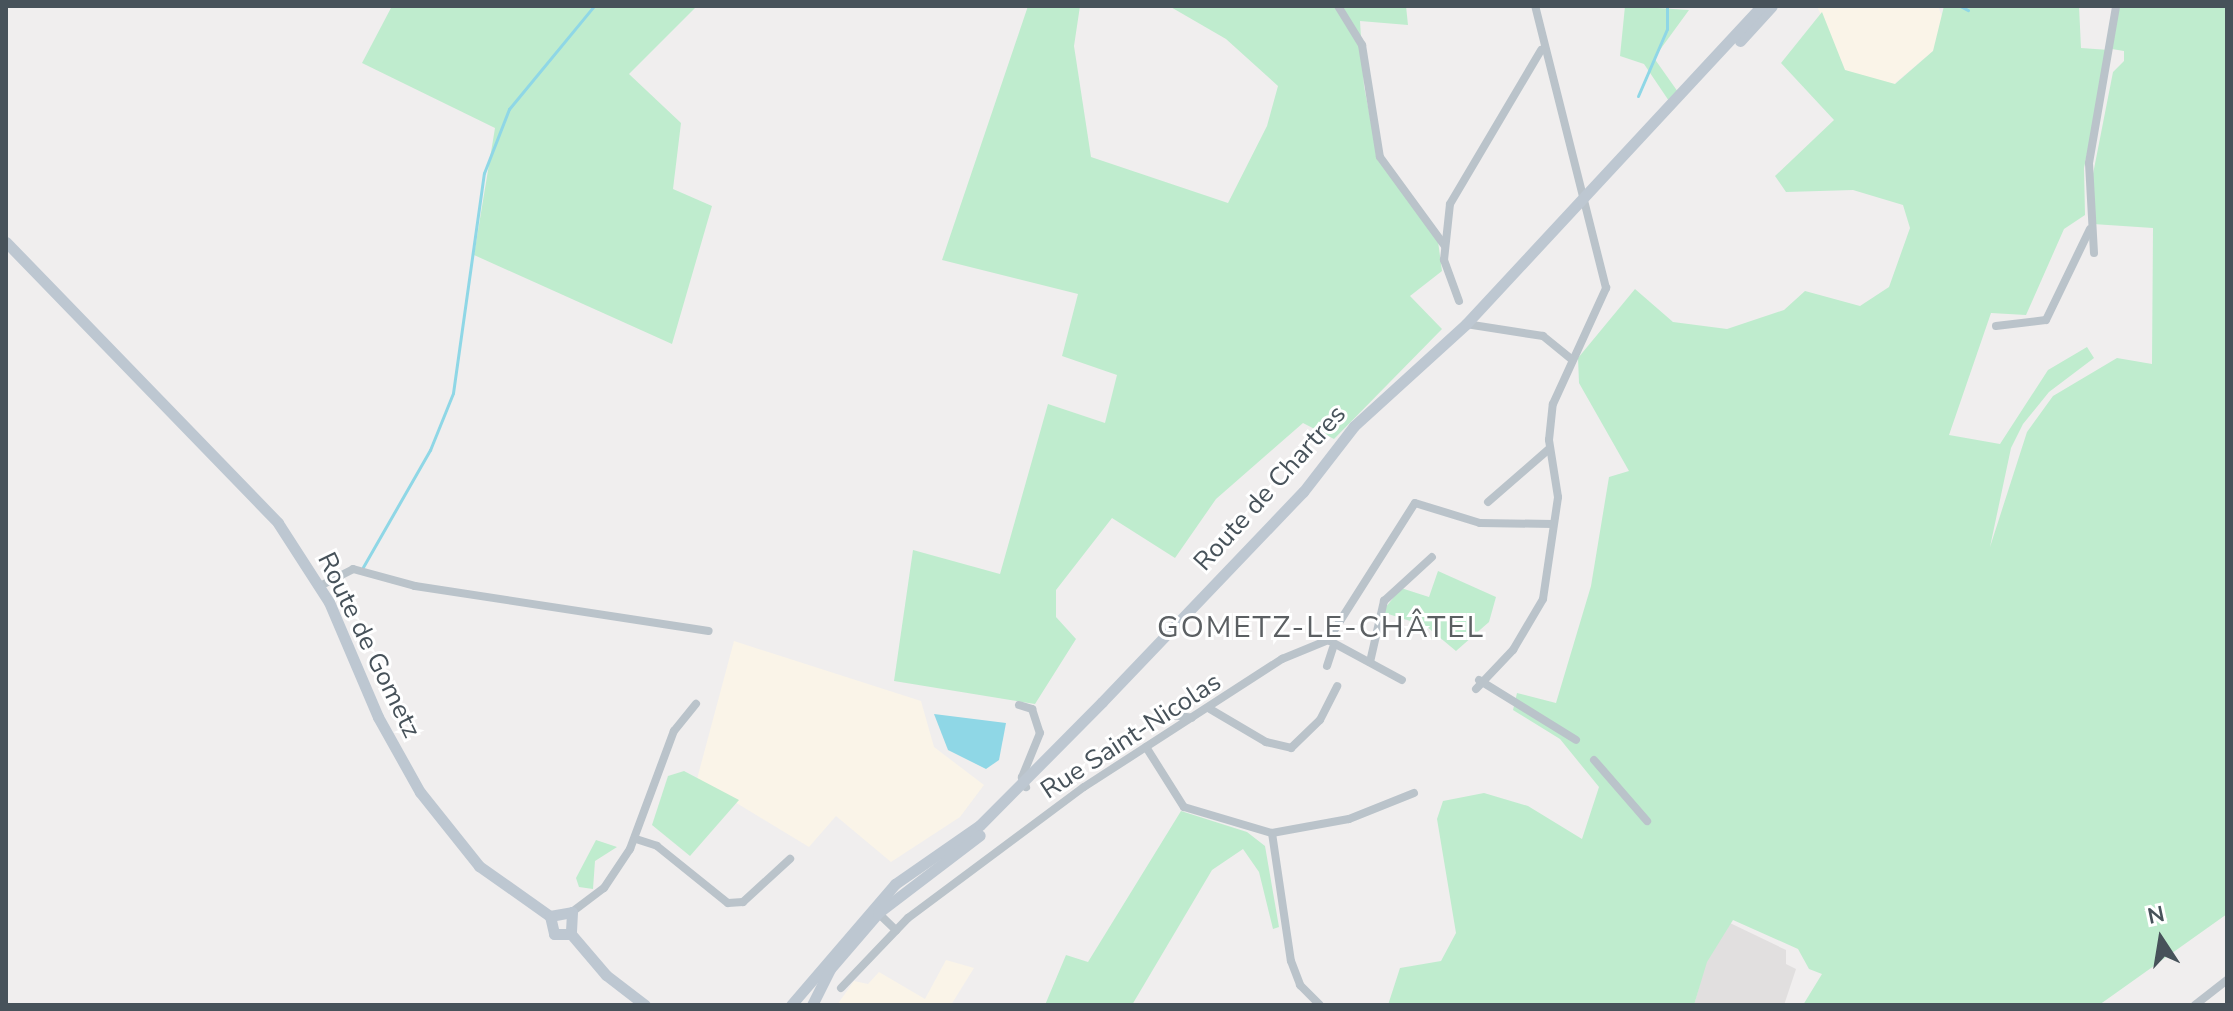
<!DOCTYPE html>
<html>
<head>
<meta charset="utf-8">
<style>
	body { margin:0 }
	#map { position:relative; width:2233px; height:1011px; overflow:hidden; background:#f0eeee; font-family:"Nunito Sans",sans-serif }
	div>[style] { position:absolute }
	.commercial>* { inset:0; background:#faf4e8 }
	.education>* { inset:0; background:#e1dfdf }
	.green>* { inset:0; background:#bfecce }
	.water>* { inset:0; background:#8fd7e6 }
	.stream>* { height:3px; margin:-1.5px; padding:0 1.5px; transform-origin:1.5px; border-radius:1.5px; background:#8fd7e6 }
	.street>* { height:8px; margin:-4px; padding:0 4px; transform-origin:4px; border-radius:4px; background:#bac3ca }
	.secondary>* { height:11px; margin:-5.5px; padding:0 5.5px; transform-origin:5.5px; border-radius:5.5px; background:#bdc7d1 }
	span { translate:-50% -50%; white-space:nowrap; text-align:center; line-height:1.15; -webkit-text-stroke:6px #fff; paint-order:stroke }
	.street-label { font-size:26px; color:#47525a }
	.quarter-label { font-size:30px; color:#5b5f62; letter-spacing:2px }
	.frame { position:absolute; inset:0; border:8px solid #47525a; pointer-events:none }
	.north { position:absolute; left:2121px; top:899px; width:80px; height:80px; -webkit-text-stroke:6px #fff; paint-order:stroke; rotate:348deg; font-size:22px; font-weight:700; line-height:32px; text-align:center; color:#47525a }
	.north::after { content:''; display:block; margin:auto; width:28px; height:36px; background:#47525a; clip-path:polygon(50% 0,100% 100%,50% 72%,0 100%) }
</style>
</head>
<body>
<div id="map">
	<div class="commercial">
		<i style="clip-path:polygon(1817px 6px,1938px 6px,1945px 25px,1933px 51px,1894px 84px,1872px 82px,1845px 70px)"></i>
		<i style="clip-path:polygon(734px 641px,921px 701px,934px 747px,984px 785px,960px 817px,891px 862px,836px 816px,809px 847px,697px 779px)"></i>
		<i style="clip-path:polygon(946px 960px,974px 968px,951px 1005px,837px 1005px,854px 981px,868px 984px,879px 972px,925px 999px)"></i>
	</div>
	<div class="education">
		<i style="clip-path:polygon(1730px 923px,1786px 950px,1786px 964px,1796px 969px,1784px 1005px,1694px 1005px,1706px 962px)"></i>
	</div>
	<div class="green">
		<i style="clip-path:polygon(392px 6px,697px 6px,629px 74px,681px 123px,673px 189px,712px 206px,672px 344px,474px 255px,495px 128px,362px 63px)"></i>
		<i style="clip-path:polygon(1028px 6px,1080px 6px,1074px 46px,1091px 157px,1228px 203px,1267px 126px,1278px 86px,1226px 39px,1169px 6px,1406px 6px,1408px 25px,1360px 21px,1364px 86px,1378px 158px,1438px 241px,1442px 271px,1410px 296px,1442px 329px,1334px 439px,1303px 423px,1216px 499px,1175px 558px,1112px 518px,1056px 590px,1056px 617px,1076px 639px,1035px 704px,894px 681px,913px 550px,1000px 574px,1048px 404px,1105px 423px,1117px 375px,1062px 356px,1078px 294px,942px 260px)"></i>
		<i style="clip-path:polygon(1625px 6px,1689px 10px,1654px 58px,1678px 92px,1669px 101px,1644px 64px,1620px 56px)"></i>
		<i style="clip-path:polygon(1944px 6px,2079px 6px,2081px 48px,2109px 50px,2084px 168px,2085px 215px,2064px 229px,2026px 315px,1991px 313px,1949px 435px,2000px 444px,2048px 370px,2087px 347px,2094px 358px,2049px 392px,2023px 424px,2011px 448px,1990px 547px,2027px 432px,2053px 396px,2117px 358px,2152px 364px,2153px 228px,2093px 224px,2093px 174px,2113px 72px,2124px 61px,2124px 51px,2112px 49px,2116px 6px,2227px 6px,2227px 914px,2099px 1005px,1803px 1005px,1822px 974px,1809px 969px,1798px 949px,1733px 920px,1707px 962px,1694px 1005px,1388px 1005px,1400px 968px,1441px 961px,1456px 933px,1437px 819px,1443px 801px,1484px 793px,1528px 806px,1582px 839px,1599px 787px,1560px 739px,1513px 710px,1517px 693px,1556px 703px,1591px 586px,1609px 477px,1629px 471px,1579px 383px,1578px 358px,1635px 289px,1673px 322px,1727px 329px,1784px 310px,1805px 291px,1860px 306px,1889px 287px,1910px 228px,1903px 205px,1853px 190px,1786px 192px,1775px 176px,1834px 120px,1781px 63px,1822px 12px,1845px 70px,1895px 84px,1933px 51px)"></i>
		<i style="clip-path:polygon(1438px 571px,1496px 597px,1489px 622px,1456px 651px,1426px 626px,1382px 612px,1401px 588px,1429px 597px)"></i>
		<i style="clip-path:polygon(684px 771px,739px 800px,690px 856px,652px 825px,668px 776px)"></i>
		<i style="clip-path:polygon(1181px 811px,1247px 832px,1265px 846px,1279px 927px,1273px 929px,1259px 872px,1243px 849px,1212px 870px,1132px 1005px,1045px 1005px,1066px 955px,1088px 962px)"></i>
		<i style="clip-path:polygon(596px 840px,617px 847px,595px 861px,593px 889px,579px 887px,576px 878px)"></i>
	</div>
	<div class="water">
		<i style="clip-path:polygon(934px 714px,1006px 723px,999px 760px,986px 769px,948px 750px)"></i>
	</div>
	<div class="stream">
		<i style="left:1960px;top:6px;width:9px;rotate:27deg"></i>
		<i style="left:1638px;top:96px;width:73px;rotate:-66.6deg"></i>
		<i style="left:1667px;top:29px;width:23px;rotate:-90deg"></i>
		<i style="left:363px;top:567px;width:135px;rotate:-60.2deg"></i>
		<i style="left:430px;top:450px;width:61px;rotate:-68deg"></i>
		<i style="left:453px;top:393px;width:222px;rotate:-82deg"></i>
		<i style="left:484px;top:173px;width:69px;rotate:-68.7deg"></i>
		<i style="left:509px;top:109px;width:134px;rotate:-50.5deg"></i>
	</div>
	<div class="street">
		<i style="left:1338px;top:6px;width:46px;rotate:58.4deg"></i>
		<i style="left:1362px;top:45px;width:113px;rotate:80.9deg"></i>
		<i style="left:1380px;top:157px;width:110px;rotate:53.9deg"></i>
		<i style="left:2094px;top:253px;width:90px;rotate:-93.2deg"></i>
		<i style="left:2089px;top:163px;width:159px;rotate:-80.2deg"></i>
		<i style="left:1459px;top:301px;width:44px;rotate:-110.1deg"></i>
		<i style="left:1444px;top:260px;width:56px;rotate:-83.9deg"></i>
		<i style="left:1450px;top:204px;width:179px;rotate:-59.4deg"></i>
		<i style="left:1466px;top:324px;width:78px;rotate:8.9deg"></i>
		<i style="left:1543px;top:336px;width:35px;rotate:39deg"></i>
		<i style="left:1996px;top:326px;width:50px;rotate:-6.8deg"></i>
		<i style="left:2046px;top:320px;width:101px;rotate:-64.2deg"></i>
		<i style="left:1488px;top:502px;width:81px;rotate:-41deg"></i>
		<i style="left:320px;top:586px;width:37px;rotate:-27deg"></i>
		<i style="left:353px;top:569px;width:64px;rotate:15.3deg"></i>
		<i style="left:415px;top:586px;width:297px;rotate:8.7deg"></i>
		<i style="left:1328px;top:640px;width:84px;rotate:28.4deg"></i>
		<i style="left:1370px;top:662px;width:63px;rotate:-77.1deg"></i>
		<i style="left:1384px;top:601px;width:65px;rotate:-42.5deg"></i>
		<i style="left:1327px;top:666px;width:19px;rotate:-72deg"></i>
		<i style="left:1479px;top:680px;width:114px;rotate:31.7deg"></i>
		<i style="left:1476px;top:689px;width:54px;rotate:-46.5deg"></i>
		<i style="left:1513px;top:650px;width:59px;rotate:-59.5deg"></i>
		<i style="left:1543px;top:599px;width:103px;rotate:-81.6deg"></i>
		<i style="left:1558px;top:497px;width:58px;rotate:-99deg"></i>
		<i style="left:1549px;top:440px;width:36px;rotate:-84deg"></i>
		<i style="left:1553px;top:404px;width:128px;rotate:-65.4deg"></i>
		<i style="left:1606px;top:288px;width:291px;rotate:-104.1deg"></i>
		<i style="left:1019px;top:705px;width:14px;rotate:17deg"></i>
		<i style="left:1032px;top:709px;width:25px;rotate:72deg"></i>
		<i style="left:1040px;top:733px;width:48px;rotate:112.2deg"></i>
		<i style="left:1022px;top:777px;width:11px;rotate:68deg"></i>
		<i style="left:1210px;top:709px;width:65px;rotate:30.5deg"></i>
		<i style="left:1266px;top:742px;width:26px;rotate:13deg"></i>
		<i style="left:1291px;top:748px;width:40px;rotate:-44deg"></i>
		<i style="left:1320px;top:720px;width:38px;rotate:-63deg"></i>
		<i style="left:1165px;top:714px;width:27px;rotate:8deg"></i>
		<i style="left:1146px;top:747px;width:71px;rotate:57.7deg"></i>
		<i style="left:1184px;top:807px;width:92px;rotate:16.5deg"></i>
		<i style="left:1272px;top:833px;width:129px;rotate:81.6deg"></i>
		<i style="left:1291px;top:961px;width:26px;rotate:69deg"></i>
		<i style="left:1300px;top:985px;width:28px;rotate:45deg"></i>
		<i style="left:1594px;top:760px;width:81px;rotate:49deg"></i>
		<i style="left:1272px;top:833px;width:78px;rotate:-10.3deg"></i>
		<i style="left:1349px;top:819px;width:70px;rotate:-21.8deg"></i>
		<i style="left:636px;top:839px;width:22px;rotate:18deg"></i>
		<i style="left:657px;top:846px;width:91px;rotate:38.8deg"></i>
		<i style="left:728px;top:903px;width:15px;rotate:-4deg"></i>
		<i style="left:743px;top:902px;width:64px;rotate:-42.5deg"></i>
		<i style="left:876px;top:911px;width:28px;rotate:44deg"></i>
		<i style="left:572px;top:912px;width:40px;rotate:-37deg"></i>
		<i style="left:604px;top:888px;width:47px;rotate:-56.3deg"></i>
		<i style="left:630px;top:849px;width:126px;rotate:-69.6deg"></i>
		<i style="left:674px;top:731px;width:35px;rotate:-51deg"></i>
		<i style="left:841px;top:988px;width:97px;rotate:-46.3deg"></i>
		<i style="left:908px;top:918px;width:219px;rotate:-36.7deg"></i>
		<i style="left:1084px;top:787px;width:236px;rotate:-32.9deg"></i>
		<i style="left:1282px;top:659px;width:50px;rotate:-22.4deg"></i>
		<i style="left:1328px;top:640px;width:162px;rotate:-57.6deg"></i>
		<i style="left:1415px;top:503px;width:68px;rotate:17.1deg"></i>
		<i style="left:1480px;top:523px;width:73px;rotate:0.8deg"></i>
		<i style="left:2195px;top:1005px;width:41px;rotate:-38deg"></i>
	</div>
	<div class="secondary">
		<i style="left:1740px;top:41px;width:47px;rotate:-47.6deg"></i>
		<i style="left:6px;top:242px;width:391px;rotate:45.9deg"></i>
		<i style="left:278px;top:523px;width:94px;rotate:57.2deg"></i>
		<i style="left:329px;top:602px;width:125px;rotate:66.9deg"></i>
		<i style="left:378px;top:717px;width:86px;rotate:60.8deg"></i>
		<i style="left:420px;top:792px;width:95px;rotate:51.4deg"></i>
		<i style="left:479px;top:866px;width:87px;rotate:35.2deg"></i>
		<i style="left:550px;top:916px;width:22px;rotate:-10deg"></i>
		<i style="left:572px;top:912px;width:22px;rotate:93deg"></i>
		<i style="left:550px;top:916px;width:18px;rotate:77deg"></i>
		<i style="left:554px;top:934px;width:17px"></i>
		<i style="left:571px;top:934px;width:54px;rotate:49.5deg"></i>
		<i style="left:606px;top:975px;width:49px;rotate:37.6deg"></i>
		<i style="left:791px;top:1005px;width:160px;rotate:-49.3deg"></i>
		<i style="left:895px;top:884px;width:103px;rotate:-34.8deg"></i>
		<i style="left:980px;top:825px;width:173px;rotate:-45.2deg"></i>
		<i style="left:1102px;top:702px;width:291px;rotate:-46.3deg"></i>
		<i style="left:1303px;top:492px;width:83px;rotate:-52.3deg"></i>
		<i style="left:1354px;top:426px;width:151px;rotate:-42.3deg"></i>
		<i style="left:1466px;top:324px;width:434px;rotate:-47.1deg"></i>
		<i style="left:812px;top:1005px;width:40px;rotate:-63.4deg"></i>
		<i style="left:830px;top:969px;width:74px;rotate:-49.4deg"></i>
		<i style="left:878px;top:913px;width:128px;rotate:-37.4deg"></i>
	</div>
	<div class="street-label">
		<span style="left:1270px;top:488px;rotate:-48deg">Route de Chartres</span>
		<span style="left:369px;top:645px;rotate:64deg">Route de Gometz</span>
		<span style="left:1131px;top:736px;rotate:-33deg">Rue Saint-Nicolas</span>
	</div>
	<div class="quarter-label">
		<span style="left:1321px;top:628px">GOMETZ-LE-CHÂTEL</span>
	</div>
	<div class="frame"></div>
	<div class="north">N</div>
</div>
</body>
</html>
